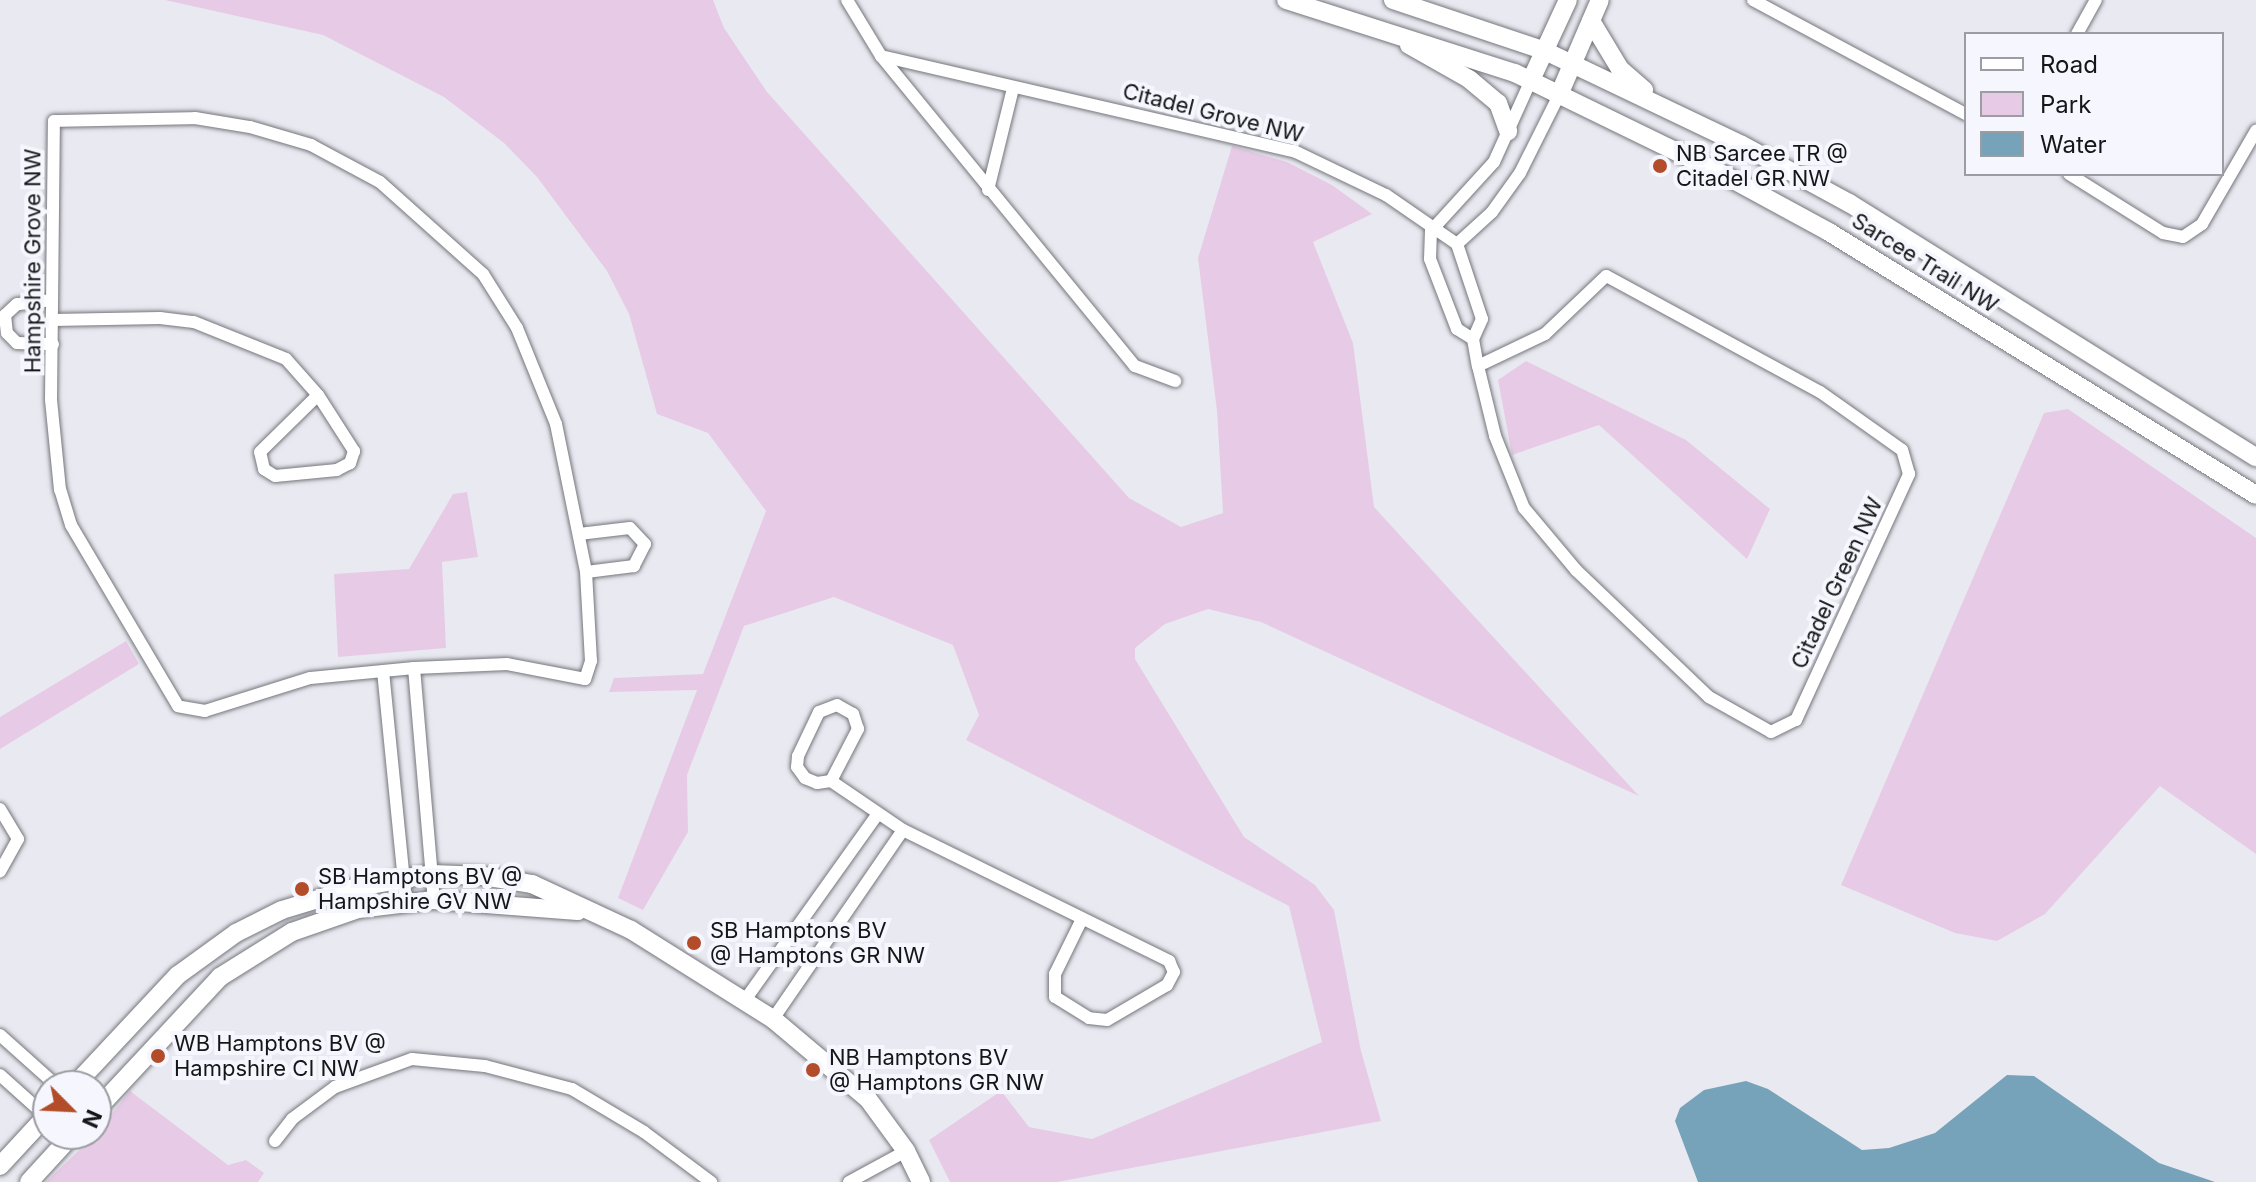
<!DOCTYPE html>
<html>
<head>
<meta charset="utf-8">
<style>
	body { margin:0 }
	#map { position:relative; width:2256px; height:1182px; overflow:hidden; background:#e9eaf1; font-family:Inter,sans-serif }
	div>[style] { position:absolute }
	.green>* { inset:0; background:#e7cbe6 }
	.water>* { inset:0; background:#77a3ba }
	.roads { filter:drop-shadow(0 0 2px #75767c) drop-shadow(0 0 2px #75767c) }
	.street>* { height:12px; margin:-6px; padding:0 6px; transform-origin:6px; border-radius:6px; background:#fff }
	.secondary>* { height:18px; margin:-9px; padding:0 9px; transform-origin:9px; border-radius:9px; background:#fff }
	.dots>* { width:22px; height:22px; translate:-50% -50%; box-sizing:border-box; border:4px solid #f6f7fe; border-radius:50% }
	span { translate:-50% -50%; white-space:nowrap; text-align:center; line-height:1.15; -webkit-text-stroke:8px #f6f7fe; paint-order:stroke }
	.street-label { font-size:22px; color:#151618 }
	.poi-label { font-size:22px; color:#151618 }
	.left { translate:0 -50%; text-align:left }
	.legend { position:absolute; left:1964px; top:32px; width:260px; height:144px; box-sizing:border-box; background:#f6f7fe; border:2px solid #9c9da2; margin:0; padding:10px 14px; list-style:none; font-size:24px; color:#151618 }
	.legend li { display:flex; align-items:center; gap:16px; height:40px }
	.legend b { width:40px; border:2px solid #9c9da2 }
	.north { position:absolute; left:32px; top:1070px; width:80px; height:80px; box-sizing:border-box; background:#f6f7fe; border:2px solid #9c9da2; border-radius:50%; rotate:114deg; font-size:22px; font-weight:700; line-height:32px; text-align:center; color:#151618 }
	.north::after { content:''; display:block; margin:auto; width:28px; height:36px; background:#b34c28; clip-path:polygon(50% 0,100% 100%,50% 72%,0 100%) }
</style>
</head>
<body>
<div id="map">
	<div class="green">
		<i style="clip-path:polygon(165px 0,713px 0,724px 28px,767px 92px,1129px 498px,1181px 527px,1223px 513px,1217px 411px,1198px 258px,1232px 146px,1287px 162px,1332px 185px,1372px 214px,1313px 242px,1353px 343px,1374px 507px,1639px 796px,1261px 622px,1208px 609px,1165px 624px,1135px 648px,1135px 659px,1244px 837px,1315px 885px,1334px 910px,1361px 1051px,1381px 1121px,1057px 1182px,950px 1182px,929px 1140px,1001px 1091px,1029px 1127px,1092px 1139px,1322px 1042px,1289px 906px,966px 740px,979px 715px,953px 645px,834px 597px,744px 626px,687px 775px,688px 832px,643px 910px,618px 898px,697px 690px,609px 692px,614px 678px,703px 674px,766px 511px,708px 433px,657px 414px,629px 314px,607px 271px,537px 177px,504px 143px,444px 97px,323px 35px)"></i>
		<i style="clip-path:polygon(1526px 361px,1686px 440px,1770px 509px,1747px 559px,1599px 425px,1512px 455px,1498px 380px)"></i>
		<i style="clip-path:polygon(2068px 409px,2256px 538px,2256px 854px,2160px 786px,2045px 914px,1997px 941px,1955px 933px,1841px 885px,2044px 413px)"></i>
		<i style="clip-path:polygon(467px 492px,478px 557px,442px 562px,446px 648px,338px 657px,334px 574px,409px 569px,453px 494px)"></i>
		<i style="clip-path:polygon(126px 641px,139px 664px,0 749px,0 717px)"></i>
		<i style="clip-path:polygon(130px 1091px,228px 1165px,246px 1160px,264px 1173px,258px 1182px,46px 1182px,96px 1134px)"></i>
	</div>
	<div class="water">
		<i style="clip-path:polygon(2007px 1075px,2034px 1076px,2159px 1163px,2215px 1182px,1698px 1182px,1675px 1121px,1680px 1108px,1704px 1090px,1746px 1081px,1768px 1089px,1862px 1150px,1889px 1148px,1935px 1133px)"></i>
	</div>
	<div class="roads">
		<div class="street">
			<i style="left:847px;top:0;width:66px;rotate:58.7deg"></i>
			<i style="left:881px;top:56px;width:401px;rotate:50.7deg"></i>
			<i style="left:1135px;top:366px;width:43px;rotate:20.6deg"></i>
			<i style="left:1753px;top:0;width:242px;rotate:28.2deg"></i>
			<i style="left:2077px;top:34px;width:39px;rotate:-61deg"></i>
			<i style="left:881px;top:56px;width:424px;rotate:13deg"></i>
			<i style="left:1294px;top:151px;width:102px;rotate:25.6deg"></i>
			<i style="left:1386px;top:195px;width:86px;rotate:34.6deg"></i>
			<i style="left:1457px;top:244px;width:79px;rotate:71.6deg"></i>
			<i style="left:1482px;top:319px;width:22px;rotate:114deg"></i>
			<i style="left:1473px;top:339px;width:27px;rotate:80deg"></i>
			<i style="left:1478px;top:366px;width:72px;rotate:76.3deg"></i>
			<i style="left:1495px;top:436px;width:78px;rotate:68.1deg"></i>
			<i style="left:1524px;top:508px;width:81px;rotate:50deg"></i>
			<i style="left:1576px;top:570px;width:184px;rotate:43.7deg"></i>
			<i style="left:1709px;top:697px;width:71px;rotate:29.4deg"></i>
			<i style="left:1771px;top:732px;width:28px;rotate:-26deg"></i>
			<i style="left:1796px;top:720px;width:271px;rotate:-65.3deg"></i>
			<i style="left:1909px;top:474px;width:25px;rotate:-106deg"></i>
			<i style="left:1902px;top:450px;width:100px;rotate:-144.7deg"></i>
			<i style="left:1820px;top:392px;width:243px;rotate:-151.5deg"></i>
			<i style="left:1606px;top:276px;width:84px;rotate:136.4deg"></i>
			<i style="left:1545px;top:334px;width:74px;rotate:154.5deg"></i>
			<i style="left:195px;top:118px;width:56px;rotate:9.3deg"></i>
			<i style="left:250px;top:127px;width:64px;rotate:16.4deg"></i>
			<i style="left:311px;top:145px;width:78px;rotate:28.2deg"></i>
			<i style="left:380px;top:182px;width:138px;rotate:41.8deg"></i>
			<i style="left:483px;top:274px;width:64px;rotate:57.8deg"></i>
			<i style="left:517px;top:328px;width:104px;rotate:67.9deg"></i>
			<i style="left:556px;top:424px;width:151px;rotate:78.5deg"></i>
			<i style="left:586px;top:572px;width:89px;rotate:86.8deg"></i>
			<i style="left:591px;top:661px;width:19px;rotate:108deg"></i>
			<i style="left:585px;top:679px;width:79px;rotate:-169.1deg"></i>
			<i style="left:507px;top:664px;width:93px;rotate:177.5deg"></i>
			<i style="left:414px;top:668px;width:104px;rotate:174.5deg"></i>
			<i style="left:310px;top:678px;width:110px;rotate:162.6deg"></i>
			<i style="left:205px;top:711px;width:27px;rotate:-170deg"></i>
			<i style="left:178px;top:706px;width:210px;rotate:-120.6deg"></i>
			<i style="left:71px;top:525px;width:37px;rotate:-107deg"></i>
			<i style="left:60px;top:490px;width:90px;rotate:-95.7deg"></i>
			<i style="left:51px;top:400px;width:279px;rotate:-89.4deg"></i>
			<i style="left:54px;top:121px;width:141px;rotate:-1.2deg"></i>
			<i style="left:2069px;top:174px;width:111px;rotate:32.1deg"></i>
			<i style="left:2163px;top:233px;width:20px;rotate:11deg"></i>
			<i style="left:2183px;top:237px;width:23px;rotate:-34deg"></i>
			<i style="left:2202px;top:224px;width:108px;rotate:-59.9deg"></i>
			<i style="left:988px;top:190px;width:105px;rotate:-76.2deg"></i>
			<i style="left:1457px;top:244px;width:47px;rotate:-42.4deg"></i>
			<i style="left:1492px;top:212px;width:48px;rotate:-54.3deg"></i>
			<i style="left:1520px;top:173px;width:87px;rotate:-63.4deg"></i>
			<i style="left:52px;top:300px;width:35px;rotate:173deg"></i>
			<i style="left:17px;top:304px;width:16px;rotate:137deg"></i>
			<i style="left:5px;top:315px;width:18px;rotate:84deg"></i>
			<i style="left:7px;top:333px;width:14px;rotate:45deg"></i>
			<i style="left:17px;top:343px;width:36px;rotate:2deg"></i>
			<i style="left:53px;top:320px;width:107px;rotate:-1.1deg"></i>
			<i style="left:160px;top:318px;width:34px;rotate:7deg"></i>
			<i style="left:194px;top:322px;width:99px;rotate:21.9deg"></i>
			<i style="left:286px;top:359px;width:48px;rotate:48.4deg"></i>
			<i style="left:318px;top:395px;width:67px;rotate:57.3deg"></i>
			<i style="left:354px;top:451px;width:13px;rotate:108deg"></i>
			<i style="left:350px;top:463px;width:15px;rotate:152deg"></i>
			<i style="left:337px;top:470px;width:62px;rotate:174.5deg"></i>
			<i style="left:275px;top:476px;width:13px;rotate:-148deg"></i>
			<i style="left:264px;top:469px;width:17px;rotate:-103deg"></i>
			<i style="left:260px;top:452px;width:81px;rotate:-44.5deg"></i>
			<i style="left:1473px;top:339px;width:19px;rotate:-148deg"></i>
			<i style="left:1457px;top:329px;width:75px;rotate:-111.1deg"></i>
			<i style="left:1430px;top:259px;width:28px;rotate:-88deg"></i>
			<i style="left:1431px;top:231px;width:93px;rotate:-47.6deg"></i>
			<i style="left:1494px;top:162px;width:90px;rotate:-65.7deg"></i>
			<i style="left:579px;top:534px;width:51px;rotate:-6.7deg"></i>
			<i style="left:630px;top:528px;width:22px;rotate:47deg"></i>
			<i style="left:645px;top:544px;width:25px;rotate:117deg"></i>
			<i style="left:634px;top:566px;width:48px;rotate:172.9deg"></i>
			<i style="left:414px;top:668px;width:233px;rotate:85.1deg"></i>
			<i style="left:383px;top:671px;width:233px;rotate:84.3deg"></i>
			<i style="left:831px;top:781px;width:59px;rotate:-62.6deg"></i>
			<i style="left:858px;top:729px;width:16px;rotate:-108deg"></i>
			<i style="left:853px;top:714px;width:18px;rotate:-151deg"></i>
			<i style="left:837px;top:705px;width:19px;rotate:159deg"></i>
			<i style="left:819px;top:712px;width:49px;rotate:115.5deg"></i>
			<i style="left:798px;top:756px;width:11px;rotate:95deg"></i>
			<i style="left:797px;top:767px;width:14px;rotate:54deg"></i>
			<i style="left:805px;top:778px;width:13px;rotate:23deg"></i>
			<i style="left:817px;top:783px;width:14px;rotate:-8deg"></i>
			<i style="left:831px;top:781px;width:87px;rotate:34.2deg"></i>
			<i style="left:903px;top:830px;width:297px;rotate:26.2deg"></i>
			<i style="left:1169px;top:961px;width:12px;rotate:66deg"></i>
			<i style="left:1174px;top:972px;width:15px;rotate:118deg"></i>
			<i style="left:1167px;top:985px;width:69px;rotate:149.7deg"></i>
			<i style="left:1107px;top:1020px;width:18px;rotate:-174deg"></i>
			<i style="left:1089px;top:1018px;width:40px;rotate:-148deg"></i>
			<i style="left:1055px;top:997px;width:23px;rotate:-90deg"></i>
			<i style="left:1055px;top:974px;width:59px;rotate:-63.9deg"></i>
			<i style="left:0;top:809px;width:35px;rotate:59deg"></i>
			<i style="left:18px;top:839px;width:37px;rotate:119deg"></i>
			<i style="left:745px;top:1000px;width:227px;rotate:-54.5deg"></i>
			<i style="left:773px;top:1019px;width:229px;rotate:-55.5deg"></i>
			<i style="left:0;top:1035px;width:76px;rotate:41.8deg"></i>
			<i style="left:0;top:1075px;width:64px;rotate:41.9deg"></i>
			<i style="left:275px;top:1141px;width:28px;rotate:-52deg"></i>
			<i style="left:292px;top:1119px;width:54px;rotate:-36.7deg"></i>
			<i style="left:335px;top:1087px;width:82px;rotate:-20deg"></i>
			<i style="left:412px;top:1059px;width:73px;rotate:5.5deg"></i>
			<i style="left:485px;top:1066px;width:90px;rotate:14.8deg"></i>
			<i style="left:572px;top:1089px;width:84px;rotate:30.8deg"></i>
			<i style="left:644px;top:1132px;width:84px;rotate:36.7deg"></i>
			<i style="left:849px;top:1182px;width:65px;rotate:-28.5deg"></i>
		</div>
		<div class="secondary">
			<i style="left:1286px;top:0;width:240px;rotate:17.7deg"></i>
			<i style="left:1515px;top:73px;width:235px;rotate:26deg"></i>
			<i style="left:1726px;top:176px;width:117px;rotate:28.5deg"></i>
			<i style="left:1829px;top:232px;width:501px;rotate:31.63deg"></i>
			<i style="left:1393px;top:0;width:160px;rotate:18.5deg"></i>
			<i style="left:1545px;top:51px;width:218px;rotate:25.5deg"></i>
			<i style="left:1742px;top:145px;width:122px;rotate:28.5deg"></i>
			<i style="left:1849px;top:203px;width:480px;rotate:32deg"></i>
			<i style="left:1591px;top:21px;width:56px;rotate:58.9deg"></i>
			<i style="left:1620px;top:69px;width:32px;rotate:41deg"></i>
			<i style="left:1409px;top:45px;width:69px;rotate:29.5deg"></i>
			<i style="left:1469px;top:79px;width:38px;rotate:40deg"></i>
			<i style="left:1498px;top:103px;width:30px;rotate:70deg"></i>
			<i style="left:1531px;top:80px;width:88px;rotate:-65.2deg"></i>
			<i style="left:1559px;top:95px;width:103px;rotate:-66.7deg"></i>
			<i style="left:74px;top:1086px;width:152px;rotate:-46.9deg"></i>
			<i style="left:178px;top:975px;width:72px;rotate:-35.9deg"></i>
			<i style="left:236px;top:933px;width:51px;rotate:-26.6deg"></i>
			<i style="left:282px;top:910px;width:75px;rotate:-17deg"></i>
			<i style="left:354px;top:888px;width:79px;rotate:-10.2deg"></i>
			<i style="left:432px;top:874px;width:51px;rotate:2.2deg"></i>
			<i style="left:483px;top:876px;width:50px;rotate:9.3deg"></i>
			<i style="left:532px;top:884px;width:109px;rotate:24.9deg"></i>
			<i style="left:631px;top:930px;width:168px;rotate:32.1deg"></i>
			<i style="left:773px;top:1019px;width:124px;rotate:40.1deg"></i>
			<i style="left:868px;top:1099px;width:64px;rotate:53.8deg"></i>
			<i style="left:906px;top:1151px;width:34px;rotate:64deg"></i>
			<i style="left:96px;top:1110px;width:182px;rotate:-47deg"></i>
			<i style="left:220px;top:977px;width:85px;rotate:-32deg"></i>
			<i style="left:292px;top:932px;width:70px;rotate:-19.2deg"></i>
			<i style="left:358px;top:909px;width:77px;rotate:-6.8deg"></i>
			<i style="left:434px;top:900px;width:144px;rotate:4.4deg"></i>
			<i style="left:0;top:1166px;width:71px;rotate:-47.3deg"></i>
			<i style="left:29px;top:1182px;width:65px;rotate:-47.5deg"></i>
		</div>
	</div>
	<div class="dots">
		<i style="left:1660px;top:166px;background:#b34c28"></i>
		<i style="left:302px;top:889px;background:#b34c28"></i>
		<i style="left:694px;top:943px;background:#b34c28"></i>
		<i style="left:158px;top:1056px;background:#b34c28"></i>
		<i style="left:813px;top:1070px;background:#b34c28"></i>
	</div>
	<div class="street-label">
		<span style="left:1213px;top:113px;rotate:14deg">Citadel Grove NW</span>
		<span style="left:33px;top:261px;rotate:-90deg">Hampshire Grove NW</span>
		<span style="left:1925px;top:263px;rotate:32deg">Sarcee Trail NW</span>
		<span style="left:1837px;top:583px;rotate:-65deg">Citadel Green NW</span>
	</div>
	<div class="poi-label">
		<span class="left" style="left:1676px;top:166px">NB Sarcee TR @<br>Citadel GR NW</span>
		<span class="left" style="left:318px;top:889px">SB Hamptons BV @<br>Hampshire GV NW</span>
		<span class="left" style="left:710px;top:943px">SB Hamptons BV<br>@ Hamptons GR NW</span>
		<span class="left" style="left:174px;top:1056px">WB Hamptons BV @<br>Hampshire CI NW</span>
		<span class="left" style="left:829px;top:1070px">NB Hamptons BV<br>@ Hamptons GR NW</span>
	</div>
	<ul class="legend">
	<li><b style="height:10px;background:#fff"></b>Road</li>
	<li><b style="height:22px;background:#e7cbe6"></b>Park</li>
	<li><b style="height:22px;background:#77a3ba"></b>Water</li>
	</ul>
	<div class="north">N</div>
</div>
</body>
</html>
